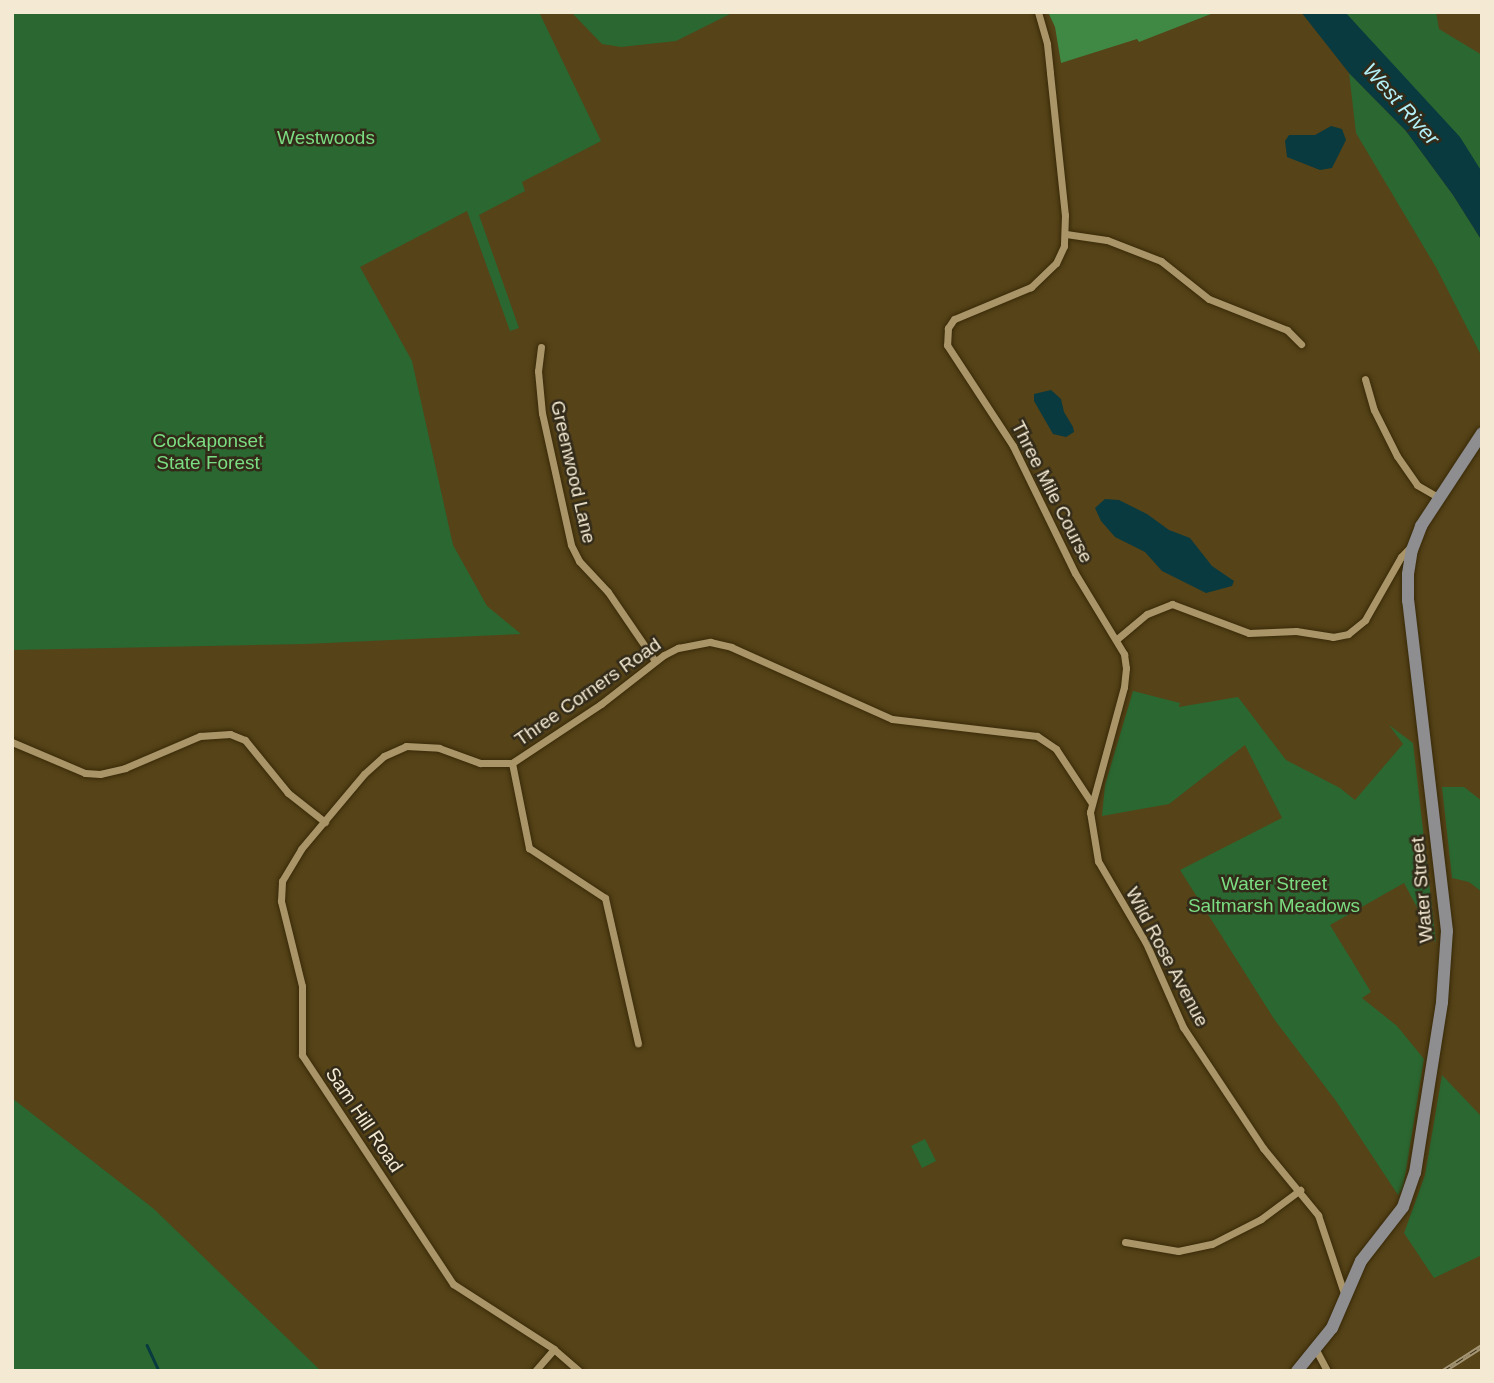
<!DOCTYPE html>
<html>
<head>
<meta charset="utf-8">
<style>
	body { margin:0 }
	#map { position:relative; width:1494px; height:1383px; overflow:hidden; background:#564318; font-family:Helvetica,sans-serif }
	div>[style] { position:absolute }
	.green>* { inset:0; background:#2b6731 }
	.forest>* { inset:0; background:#3f8945 }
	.water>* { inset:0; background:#083a3f }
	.stream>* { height:2.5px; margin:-1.25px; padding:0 1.25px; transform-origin:1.25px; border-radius:1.25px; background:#083a3f }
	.roads { filter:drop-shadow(0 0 2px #382a08) drop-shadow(0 0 2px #382a08) }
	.street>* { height:7px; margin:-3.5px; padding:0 3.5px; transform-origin:3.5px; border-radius:3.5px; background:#aa9569 }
	.secondary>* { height:12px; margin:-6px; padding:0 6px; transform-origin:6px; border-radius:6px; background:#8e8d90 }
	.rail>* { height:5px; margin-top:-2.5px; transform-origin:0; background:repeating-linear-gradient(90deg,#332b19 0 8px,#a49574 0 16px); box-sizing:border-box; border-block:2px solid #a49574 }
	span { translate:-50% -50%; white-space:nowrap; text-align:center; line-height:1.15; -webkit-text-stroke:5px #332b19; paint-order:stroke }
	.park-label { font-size:19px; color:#7bdd82 }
	.street-label { font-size:19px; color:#f4e9d2 }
	.water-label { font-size:21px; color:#b2eff7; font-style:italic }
	.frame { position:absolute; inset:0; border:14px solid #f4e9d2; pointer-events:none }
</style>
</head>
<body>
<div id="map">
	<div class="green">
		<i style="clip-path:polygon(12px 12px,539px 12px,601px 141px,522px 182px,525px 191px,479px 215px,519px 328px,510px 331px,467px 211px,360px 267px,412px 361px,453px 545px,487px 606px,521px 634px,305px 644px,12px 650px)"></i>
		<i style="clip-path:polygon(571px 12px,734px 12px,676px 41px,621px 47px,602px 44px)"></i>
		<i style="clip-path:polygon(1345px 12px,1436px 12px,1439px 29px,1482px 55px,1482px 172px)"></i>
		<i style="clip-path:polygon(1349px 73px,1406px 131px,1453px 195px,1482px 241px,1482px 357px,1437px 269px,1356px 133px)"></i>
		<i style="clip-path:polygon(1133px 691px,1180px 703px,1179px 707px,1238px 697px,1286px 760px,1340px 788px,1355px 800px,1403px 744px,1389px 725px,1413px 743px,1436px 943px,1404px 883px,1330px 925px,1371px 992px,1362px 998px,1397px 1026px,1424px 1059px,1403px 1189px,1398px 1195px,1336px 1101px,1274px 1019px,1180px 870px,1282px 818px,1245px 745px,1169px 804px,1102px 816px,1105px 785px)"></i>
		<i style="clip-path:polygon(1442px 787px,1464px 787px,1482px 801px,1482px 892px,1469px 882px,1452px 878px)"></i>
		<i style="clip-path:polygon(1442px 1075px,1482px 1117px,1482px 1255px,1434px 1278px,1404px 1233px,1425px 1175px)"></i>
		<i style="clip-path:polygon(12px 1098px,154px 1209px,321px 1371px,12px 1371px)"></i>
		<i style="clip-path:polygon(925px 1139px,936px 1161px,922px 1168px,911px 1146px)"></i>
	</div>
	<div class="forest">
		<i style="clip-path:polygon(1048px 12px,1216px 12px,1139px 42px,1137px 39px,1061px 63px,1055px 27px)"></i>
	</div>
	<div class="water">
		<i style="clip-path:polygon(1301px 12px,1345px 12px,1460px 137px,1482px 172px,1482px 241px,1453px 195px,1406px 131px,1349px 73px)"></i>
		<i style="clip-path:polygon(1331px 126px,1342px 129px,1346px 140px,1332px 168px,1320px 170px,1287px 157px,1285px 141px,1289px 135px,1315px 135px)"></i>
		<i style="clip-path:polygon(1051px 390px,1061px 399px,1064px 412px,1073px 427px,1074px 432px,1066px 437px,1053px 434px,1034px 401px,1034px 394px)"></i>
		<i style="clip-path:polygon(1105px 499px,1119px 500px,1147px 514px,1169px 530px,1190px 538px,1212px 566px,1234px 581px,1232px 586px,1206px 593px,1162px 571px,1145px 552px,1115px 537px,1101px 521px,1095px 508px)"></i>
	</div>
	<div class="stream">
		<i style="left:147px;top:1345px;width:29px;rotate:65deg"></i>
	</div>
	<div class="roads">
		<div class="street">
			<i style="left:1038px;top:12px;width:33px;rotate:74deg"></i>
			<i style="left:1047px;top:44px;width:29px;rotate:84deg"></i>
			<i style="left:1050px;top:73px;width:143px;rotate:84deg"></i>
			<i style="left:1065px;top:215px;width:31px;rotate:92deg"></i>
			<i style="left:1064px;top:246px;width:19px;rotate:115deg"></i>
			<i style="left:1056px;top:263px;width:35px;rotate:136deg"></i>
			<i style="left:1031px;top:287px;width:83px;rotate:157.4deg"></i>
			<i style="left:954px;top:319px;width:11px;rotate:124deg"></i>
			<i style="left:948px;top:328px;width:17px;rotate:93deg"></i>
			<i style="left:947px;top:345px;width:121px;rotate:56.8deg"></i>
			<i style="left:1013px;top:446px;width:141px;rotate:64deg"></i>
			<i style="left:1075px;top:573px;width:95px;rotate:58.8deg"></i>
			<i style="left:1124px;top:654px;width:14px;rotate:82deg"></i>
			<i style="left:1126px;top:668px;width:19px;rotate:96deg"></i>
			<i style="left:1124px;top:687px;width:130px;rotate:105.2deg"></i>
			<i style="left:1090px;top:812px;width:50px;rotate:80.7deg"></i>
			<i style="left:1098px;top:861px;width:95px;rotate:59.7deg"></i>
			<i style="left:1146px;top:943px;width:92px;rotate:66.2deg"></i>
			<i style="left:1183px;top:1027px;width:145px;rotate:56.5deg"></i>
			<i style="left:1263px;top:1148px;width:87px;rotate:50.6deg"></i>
			<i style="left:1318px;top:1215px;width:85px;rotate:71.6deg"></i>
			<i style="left:1066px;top:234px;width:41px;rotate:8.3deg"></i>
			<i style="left:1107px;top:240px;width:58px;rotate:21.3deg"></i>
			<i style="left:1161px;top:261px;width:61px;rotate:38.4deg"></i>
			<i style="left:1209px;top:299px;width:84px;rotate:21.7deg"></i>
			<i style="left:1287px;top:330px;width:20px;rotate:45deg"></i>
			<i style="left:541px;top:347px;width:24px;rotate:97deg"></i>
			<i style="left:538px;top:371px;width:42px;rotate:84.6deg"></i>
			<i style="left:542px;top:413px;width:135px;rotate:77.6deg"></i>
			<i style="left:571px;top:545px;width:18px;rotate:63deg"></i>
			<i style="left:579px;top:561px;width:42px;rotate:46.9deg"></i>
			<i style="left:608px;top:592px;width:83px;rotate:55.7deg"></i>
			<i style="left:1365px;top:379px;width:32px;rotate:74deg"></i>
			<i style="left:1374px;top:410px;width:51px;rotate:63.4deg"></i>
			<i style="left:1397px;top:456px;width:35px;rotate:55deg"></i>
			<i style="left:1417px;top:485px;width:24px;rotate:30deg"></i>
			<i style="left:1117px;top:639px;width:39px;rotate:-40deg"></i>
			<i style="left:1147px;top:614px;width:27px;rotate:-22deg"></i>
			<i style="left:1172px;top:604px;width:82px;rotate:20.6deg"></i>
			<i style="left:1249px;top:633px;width:47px;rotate:-2.4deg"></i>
			<i style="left:1296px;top:631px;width:37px;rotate:9deg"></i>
			<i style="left:1333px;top:637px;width:15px;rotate:-11deg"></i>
			<i style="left:1348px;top:634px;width:22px;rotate:-39deg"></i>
			<i style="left:1365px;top:620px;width:73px;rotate:-60.3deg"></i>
			<i style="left:1401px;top:557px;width:16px;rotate:-47deg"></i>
			<i style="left:12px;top:742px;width:79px;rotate:23deg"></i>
			<i style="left:85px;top:773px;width:15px;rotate:4deg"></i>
			<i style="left:100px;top:774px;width:26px;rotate:-13deg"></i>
			<i style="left:125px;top:768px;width:82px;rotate:-23.1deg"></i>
			<i style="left:200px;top:736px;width:30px;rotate:-4deg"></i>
			<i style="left:230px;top:734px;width:16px;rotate:22deg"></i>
			<i style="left:245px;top:740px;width:68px;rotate:50.9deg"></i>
			<i style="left:288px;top:793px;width:47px;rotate:38.1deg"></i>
			<i style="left:512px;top:763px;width:87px;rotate:78.7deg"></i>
			<i style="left:529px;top:848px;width:91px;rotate:33.3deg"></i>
			<i style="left:605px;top:898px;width:149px;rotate:77.2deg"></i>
			<i style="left:1125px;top:1242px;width:54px;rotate:9.6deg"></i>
			<i style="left:1178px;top:1251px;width:35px;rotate:-12deg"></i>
			<i style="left:1212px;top:1244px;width:55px;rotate:-27deg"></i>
			<i style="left:1261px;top:1219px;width:49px;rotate:-36.6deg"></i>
			<i style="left:1316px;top:1350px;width:24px;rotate:62deg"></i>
			<i style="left:535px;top:1371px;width:29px;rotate:-49deg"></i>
			<i style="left:579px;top:1371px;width:33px;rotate:-139deg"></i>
			<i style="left:554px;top:1349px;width:120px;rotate:-147.2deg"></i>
			<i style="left:453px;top:1284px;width:274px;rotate:-123.4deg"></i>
			<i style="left:302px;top:1055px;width:69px;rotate:-90deg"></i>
			<i style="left:302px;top:986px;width:88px;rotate:-103.9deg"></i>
			<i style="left:281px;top:901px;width:20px;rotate:-87deg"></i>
			<i style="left:282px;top:881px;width:37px;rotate:-59deg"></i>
			<i style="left:301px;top:849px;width:98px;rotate:-50deg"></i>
			<i style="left:364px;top:774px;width:27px;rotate:-42deg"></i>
			<i style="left:384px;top:756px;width:24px;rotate:-24deg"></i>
			<i style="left:406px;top:746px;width:33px;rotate:3deg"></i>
			<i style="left:439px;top:748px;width:44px;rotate:20.1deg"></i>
			<i style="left:480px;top:763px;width:32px"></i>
			<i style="left:512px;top:763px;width:107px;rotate:-33.5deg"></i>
			<i style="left:601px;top:704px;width:80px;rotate:-37.9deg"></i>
			<i style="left:664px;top:655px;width:16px;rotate:-27deg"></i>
			<i style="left:678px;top:648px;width:33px;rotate:-11deg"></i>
			<i style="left:710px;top:642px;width:22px;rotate:13deg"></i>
			<i style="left:731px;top:647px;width:176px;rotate:24.1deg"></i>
			<i style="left:892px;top:719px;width:146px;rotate:6.7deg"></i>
			<i style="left:1037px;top:736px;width:23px;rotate:34deg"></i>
			<i style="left:1056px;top:749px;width:64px;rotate:56.6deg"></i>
		</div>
		<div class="secondary">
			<i style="left:1297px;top:1371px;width:55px;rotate:-50.9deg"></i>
			<i style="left:1332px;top:1328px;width:73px;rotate:-66.6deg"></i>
			<i style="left:1361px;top:1261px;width:68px;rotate:-52.1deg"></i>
			<i style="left:1403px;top:1207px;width:36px;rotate:-71deg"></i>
			<i style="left:1415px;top:1173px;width:173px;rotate:-81deg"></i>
			<i style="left:1442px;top:1002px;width:71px;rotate:-86deg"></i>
			<i style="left:1447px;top:931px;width:332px;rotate:-96.7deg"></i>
			<i style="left:1408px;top:601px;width:27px;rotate:-90deg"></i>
			<i style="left:1408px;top:574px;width:24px;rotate:-81deg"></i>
			<i style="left:1412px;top:550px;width:26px;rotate:-69deg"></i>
			<i style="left:1421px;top:526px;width:111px;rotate:-56.7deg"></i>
		</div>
	</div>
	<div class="rail">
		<i style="left:1443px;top:1371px;width:46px;rotate:-32.7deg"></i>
	</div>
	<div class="park-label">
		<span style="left:326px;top:138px">Westwoods</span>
		<span style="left:208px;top:452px">Cockaponset<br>State Forest</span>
		<span style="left:1274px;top:895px">Water Street<br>Saltmarsh Meadows</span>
	</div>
	<div class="street-label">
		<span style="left:573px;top:472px;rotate:77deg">Greenwood Lane</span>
		<span style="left:1052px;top:492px;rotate:63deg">Three Mile Course</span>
		<span style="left:588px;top:692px;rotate:-35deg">Three Corners Road</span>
		<span style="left:1422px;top:890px;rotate:-95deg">Water Street</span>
		<span style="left:1167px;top:957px;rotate:62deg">Wild Rose Avenue</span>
		<span style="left:364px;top:1120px;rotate:56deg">Sam Hill Road</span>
	</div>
	<div class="water-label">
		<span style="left:1401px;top:104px;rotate:48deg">West River</span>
	</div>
	<div class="frame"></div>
</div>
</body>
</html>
